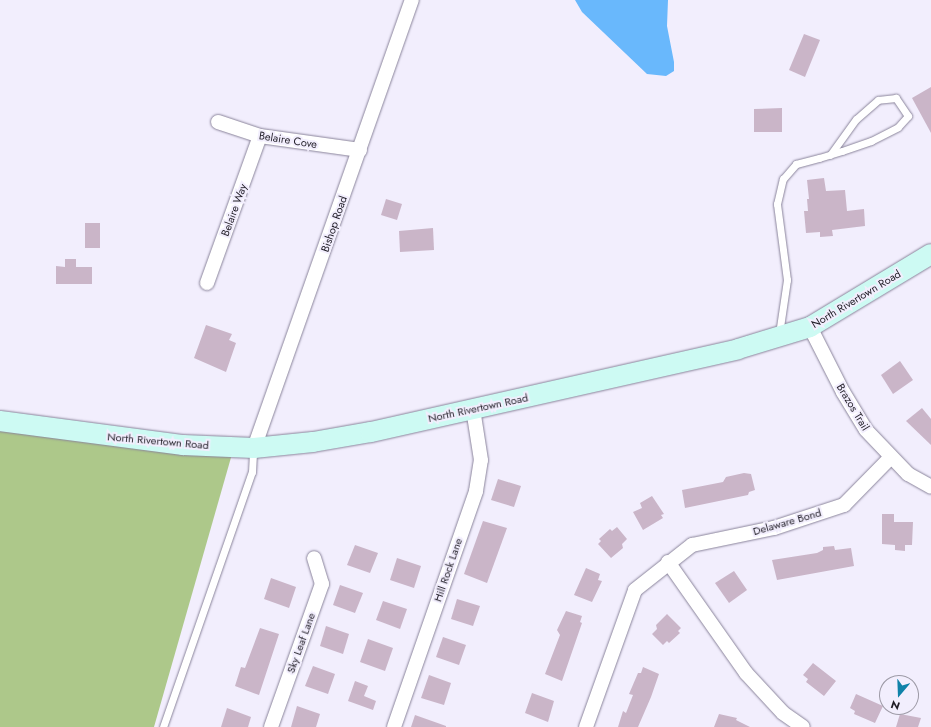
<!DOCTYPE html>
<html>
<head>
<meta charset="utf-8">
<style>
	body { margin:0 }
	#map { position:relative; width:931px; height:727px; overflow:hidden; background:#f2eefd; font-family:Jost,sans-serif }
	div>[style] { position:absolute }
	.green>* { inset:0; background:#adc88a }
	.water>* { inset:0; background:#69b8fc }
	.building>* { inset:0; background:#cab5c8 }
	.roads { filter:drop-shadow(0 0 1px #8a849b) drop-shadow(0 0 1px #8a849b) }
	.lane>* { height:7px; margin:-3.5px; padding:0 3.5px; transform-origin:3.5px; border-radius:3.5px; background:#fff }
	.street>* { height:14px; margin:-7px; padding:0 7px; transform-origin:7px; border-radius:7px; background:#fff }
	.secondary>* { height:20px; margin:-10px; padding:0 10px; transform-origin:10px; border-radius:10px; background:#cdfaf3 }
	span { translate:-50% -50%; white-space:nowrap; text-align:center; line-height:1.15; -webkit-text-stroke:4px #f2eefd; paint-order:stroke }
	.street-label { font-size:11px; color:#1e1b24 }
	.north { position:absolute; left:879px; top:675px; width:40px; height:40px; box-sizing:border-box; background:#f2eefd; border:1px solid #9d9aa6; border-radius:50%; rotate:199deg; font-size:11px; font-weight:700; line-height:16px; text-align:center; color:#1e1b24 }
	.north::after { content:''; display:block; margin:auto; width:14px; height:18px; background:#1082a9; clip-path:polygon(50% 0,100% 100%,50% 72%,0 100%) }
</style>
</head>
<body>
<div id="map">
	<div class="green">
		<i style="clip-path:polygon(0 425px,232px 454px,154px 727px,0 727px)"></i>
	</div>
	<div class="water">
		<i style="clip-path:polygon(575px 0,668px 0,667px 26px,674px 62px,674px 71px,666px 76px,647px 74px,582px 12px)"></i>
	</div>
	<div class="building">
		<i style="clip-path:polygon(804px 34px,820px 40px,805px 77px,789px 70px)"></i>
		<i style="clip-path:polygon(931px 87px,931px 133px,912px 98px)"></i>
		<i style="clip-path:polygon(782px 108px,782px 132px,754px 132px,754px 109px)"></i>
		<i style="clip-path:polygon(824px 178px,826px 191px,845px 190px,847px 211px,864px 209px,865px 226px,832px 230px,833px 236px,820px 237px,820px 232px,806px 233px,804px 211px,808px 211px,807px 199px,809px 199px,807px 180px)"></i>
		<i style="clip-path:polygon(386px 199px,402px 204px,397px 220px,381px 215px)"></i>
		<i style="clip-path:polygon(85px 223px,100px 223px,100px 248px,85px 248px)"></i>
		<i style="clip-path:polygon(433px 228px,434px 250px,400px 252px,399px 231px)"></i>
		<i style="clip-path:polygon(65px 259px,76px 259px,76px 267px,92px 267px,92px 284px,56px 284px,56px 266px,65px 267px)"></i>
		<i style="clip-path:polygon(206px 325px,232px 334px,229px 340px,236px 343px,226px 372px,194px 358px)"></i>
		<i style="clip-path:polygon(900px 361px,913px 380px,893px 394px,881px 375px)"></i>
		<i style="clip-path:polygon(922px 408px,931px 419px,931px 445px,906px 421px)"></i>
		<i style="clip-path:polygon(744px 473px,751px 474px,755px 490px,749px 492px,748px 495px,685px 508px,682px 490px,723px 482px,726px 477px)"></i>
		<i style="clip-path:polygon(498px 479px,521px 486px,514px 507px,491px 500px)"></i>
		<i style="clip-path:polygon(652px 496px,664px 514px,661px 515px,663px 518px,643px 530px,633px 512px,642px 508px,640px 503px)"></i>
		<i style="clip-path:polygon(882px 514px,894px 514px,894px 522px,913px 522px,912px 545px,905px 545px,905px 551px,895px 550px,895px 545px,882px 544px)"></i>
		<i style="clip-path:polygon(483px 521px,507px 528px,487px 583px,464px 574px)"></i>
		<i style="clip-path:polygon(617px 527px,627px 539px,622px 544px,623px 548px,611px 558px,598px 544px,601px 541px,599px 539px,610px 529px,612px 531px)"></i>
		<i style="clip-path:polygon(355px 545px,378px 553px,370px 573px,347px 565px)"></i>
		<i style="clip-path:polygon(834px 546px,835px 550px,851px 548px,854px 566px,777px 580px,772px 560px,817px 553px,823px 550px,823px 547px)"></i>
		<i style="clip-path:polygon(397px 558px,421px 566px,414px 588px,390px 580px)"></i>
		<i style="clip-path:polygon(586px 568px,600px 574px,598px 580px,602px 581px,592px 602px,574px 595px)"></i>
		<i style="clip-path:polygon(734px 571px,747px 590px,729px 603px,715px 583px)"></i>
		<i style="clip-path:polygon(271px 578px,296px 587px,289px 608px,264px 599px)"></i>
		<i style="clip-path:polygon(340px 585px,363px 593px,355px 613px,333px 605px)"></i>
		<i style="clip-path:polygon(457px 599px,480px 606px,473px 626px,451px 619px)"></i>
		<i style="clip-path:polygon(383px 601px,407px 609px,400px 629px,376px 620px)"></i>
		<i style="clip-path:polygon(566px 611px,582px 616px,580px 622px,582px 623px,562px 681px,545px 674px,560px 635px,557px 630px)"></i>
		<i style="clip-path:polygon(667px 614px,681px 628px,678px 631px,680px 633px,669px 643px,667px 641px,663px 645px,652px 634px,657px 629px,656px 625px)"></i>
		<i style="clip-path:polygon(326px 626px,349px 634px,343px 654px,320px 646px)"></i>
		<i style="clip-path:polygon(260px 628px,279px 634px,259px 695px,235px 686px,241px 667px,245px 668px)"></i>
		<i style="clip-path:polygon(443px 637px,466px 645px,459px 665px,436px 657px)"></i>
		<i style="clip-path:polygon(368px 639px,393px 648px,385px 671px,360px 662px)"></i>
		<i style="clip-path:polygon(813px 663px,836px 681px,824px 696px,806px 682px,808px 679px,803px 675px)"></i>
		<i style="clip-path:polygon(313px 666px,335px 674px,328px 694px,305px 686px)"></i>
		<i style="clip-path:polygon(643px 667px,659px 674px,651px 697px,638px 727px,618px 727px,623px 711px,626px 713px,633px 695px,629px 694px,638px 673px,641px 673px)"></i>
		<i style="clip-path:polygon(429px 675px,451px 683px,444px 705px,421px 698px)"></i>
		<i style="clip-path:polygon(355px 681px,368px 686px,364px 696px,376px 701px,373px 710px,348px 701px)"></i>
		<i style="clip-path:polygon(532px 693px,554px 701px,548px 722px,525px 713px)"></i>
		<i style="clip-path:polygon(856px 694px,883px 706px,875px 723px,854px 714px,855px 711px,850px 708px)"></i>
		<i style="clip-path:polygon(297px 706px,320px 714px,316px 727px,291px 727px)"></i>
		<i style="clip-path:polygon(227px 708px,251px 717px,248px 727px,221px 727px)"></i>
		<i style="clip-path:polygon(719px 714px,737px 718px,736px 720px,750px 727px,714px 727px)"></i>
		<i style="clip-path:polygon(900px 714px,921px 718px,918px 727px,896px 727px)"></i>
		<i style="clip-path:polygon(415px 715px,446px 726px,446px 727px,411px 727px)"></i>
	</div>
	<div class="roads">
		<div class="lane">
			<i style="left:779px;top:334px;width:55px;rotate:-81.6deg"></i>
			<i style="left:787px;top:280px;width:77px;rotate:-97.5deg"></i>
			<i style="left:777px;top:204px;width:26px;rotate:-77deg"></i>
			<i style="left:783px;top:179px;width:20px;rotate:-49deg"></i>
			<i style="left:796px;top:164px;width:24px;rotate:-15deg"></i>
			<i style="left:819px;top:158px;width:24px;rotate:-17deg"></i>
			<i style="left:842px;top:151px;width:31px;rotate:-19deg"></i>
			<i style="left:871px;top:141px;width:30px;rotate:-27deg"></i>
			<i style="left:898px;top:127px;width:15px;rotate:-48deg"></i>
			<i style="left:908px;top:116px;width:22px;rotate:-124deg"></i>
			<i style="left:896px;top:98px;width:18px;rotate:174deg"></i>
			<i style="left:878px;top:100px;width:29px;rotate:139deg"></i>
			<i style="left:856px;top:119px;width:44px;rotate:125.8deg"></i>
			<i style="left:163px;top:727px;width:270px;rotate:-70.8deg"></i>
			<i style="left:252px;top:472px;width:22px;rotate:-87deg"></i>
		</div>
		<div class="street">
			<i style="left:218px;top:122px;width:44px;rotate:18.4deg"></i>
			<i style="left:260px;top:136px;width:101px;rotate:8deg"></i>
			<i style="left:207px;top:283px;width:156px;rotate:-70.2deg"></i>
			<i style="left:810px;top:327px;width:73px;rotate:63.1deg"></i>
			<i style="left:843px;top:392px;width:44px;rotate:58.8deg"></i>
			<i style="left:866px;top:430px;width:61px;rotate:46.3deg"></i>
			<i style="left:908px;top:474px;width:26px;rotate:29deg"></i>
			<i style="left:254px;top:448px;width:475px;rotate:-70.6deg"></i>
			<i style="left:668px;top:562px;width:136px;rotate:54.9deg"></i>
			<i style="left:746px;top:673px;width:54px;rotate:47.2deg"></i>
			<i style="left:783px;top:713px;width:24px;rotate:35deg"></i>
			<i style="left:271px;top:727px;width:152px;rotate:-70.4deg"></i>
			<i style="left:322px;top:584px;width:27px;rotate:-107deg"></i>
			<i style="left:394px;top:727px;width:250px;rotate:-70.8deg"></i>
			<i style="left:476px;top:491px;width:31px;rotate:-81deg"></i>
			<i style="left:481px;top:460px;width:52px;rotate:-98.9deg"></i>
			<i style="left:586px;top:727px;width:145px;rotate:-70.3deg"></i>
			<i style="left:635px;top:590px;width:73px;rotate:-38.3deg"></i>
			<i style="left:692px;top:545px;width:84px;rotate:-11.7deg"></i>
			<i style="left:774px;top:528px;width:74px;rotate:-18.2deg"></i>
			<i style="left:844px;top:505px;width:67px;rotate:-45.6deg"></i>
		</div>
		<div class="secondary">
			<i style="left:0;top:421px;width:185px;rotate:7.5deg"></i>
			<i style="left:183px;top:445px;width:71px;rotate:2.4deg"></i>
			<i style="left:254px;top:448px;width:59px;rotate:-5.8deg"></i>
			<i style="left:313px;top:442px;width:59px;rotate:-9.8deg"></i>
			<i style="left:371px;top:432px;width:376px;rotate:-12.7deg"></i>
			<i style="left:738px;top:349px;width:75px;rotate:-17deg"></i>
			<i style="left:810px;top:327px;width:141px;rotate:-31.1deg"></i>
		</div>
	</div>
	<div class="street-label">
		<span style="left:288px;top:140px;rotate:9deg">Belaire Cove</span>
		<span style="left:234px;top:210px;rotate:-70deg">Belaire Way</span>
		<span style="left:334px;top:224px;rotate:-71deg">Bishop Road</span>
		<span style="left:856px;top:299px;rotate:-31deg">North Rivertown Road</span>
		<span style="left:853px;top:407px;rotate:59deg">Brazos Trail</span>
		<span style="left:478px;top:408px;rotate:-12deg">North Rivertown Road</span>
		<span style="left:158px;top:441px;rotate:5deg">North Rivertown Road</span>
		<span style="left:787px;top:522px;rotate:-16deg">Delaware Bond</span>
		<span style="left:448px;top:570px;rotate:-71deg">Hill Rock Lane</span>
		<span style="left:301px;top:643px;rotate:-70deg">Sky Leaf Lane</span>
	</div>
	<div class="north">N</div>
</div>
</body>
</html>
